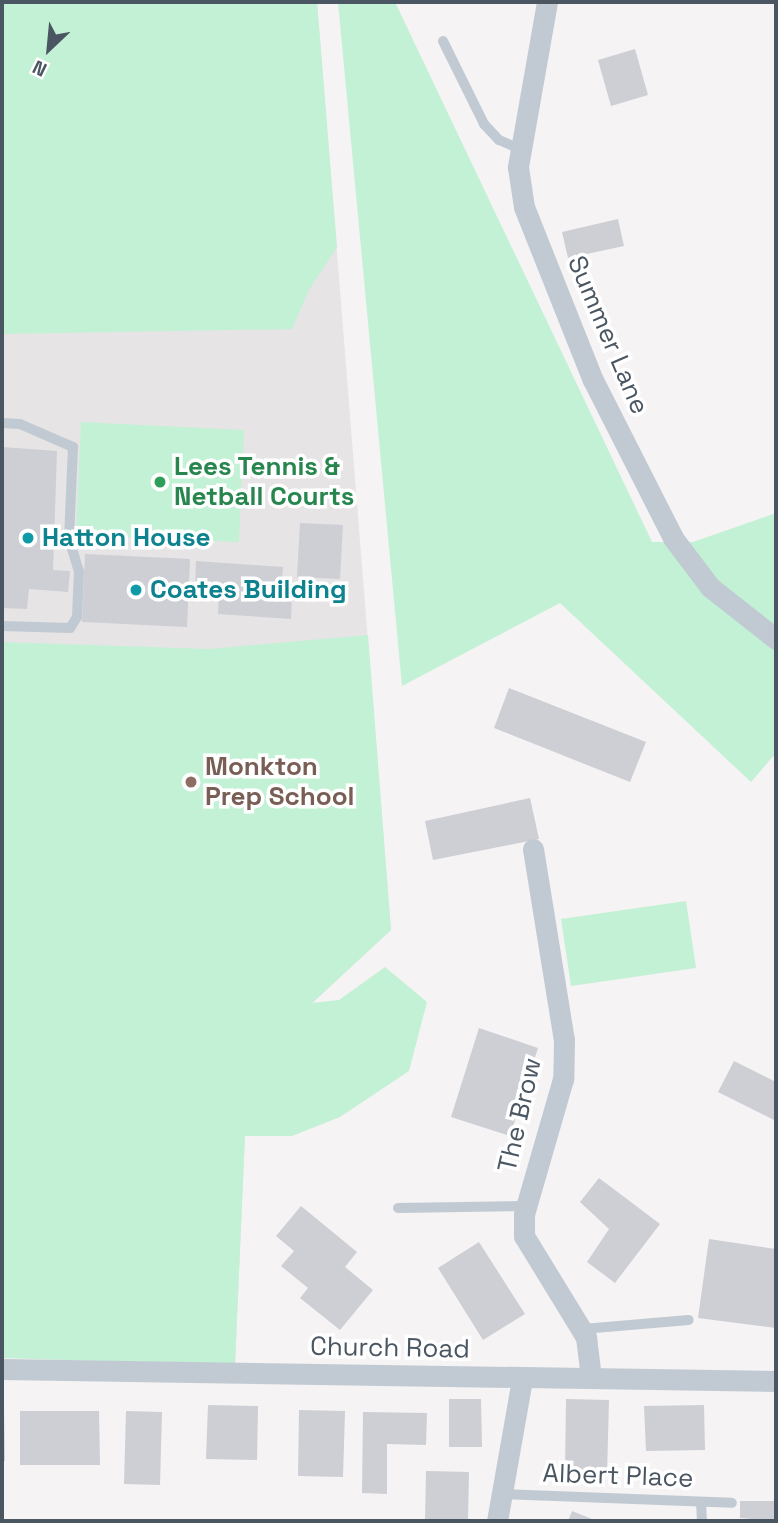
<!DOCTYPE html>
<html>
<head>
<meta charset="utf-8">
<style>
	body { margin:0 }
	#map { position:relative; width:778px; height:1523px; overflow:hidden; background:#f5f3f3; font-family:"Space Grotesk",sans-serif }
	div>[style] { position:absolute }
	.education>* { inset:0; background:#e6e4e5 }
	.green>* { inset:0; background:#c3f1d5 }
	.building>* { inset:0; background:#cdcfd5 }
	.service>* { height:10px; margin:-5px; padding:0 5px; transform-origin:5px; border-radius:5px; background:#c1cad2 }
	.minor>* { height:21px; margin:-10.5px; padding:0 10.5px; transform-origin:10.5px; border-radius:10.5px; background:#c1cad2 }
	.dots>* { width:19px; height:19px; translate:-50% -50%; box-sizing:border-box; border:4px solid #fff; border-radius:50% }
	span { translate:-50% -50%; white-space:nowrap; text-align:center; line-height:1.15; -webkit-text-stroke:7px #fff; paint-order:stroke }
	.street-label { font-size:26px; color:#4a5661 }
	.leisure-label { font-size:26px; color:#27864d; font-weight:700 }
	.left { translate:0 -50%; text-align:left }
	.culture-label { font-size:26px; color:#0d838f; font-weight:700 }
	.education-label { font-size:26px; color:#785e54; font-weight:700 }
	.frame { position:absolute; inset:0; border:4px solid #4a5661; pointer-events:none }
	.north { position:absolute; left:14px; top:14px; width:70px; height:70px; -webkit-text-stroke:5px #fff; paint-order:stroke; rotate:206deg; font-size:19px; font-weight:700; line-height:28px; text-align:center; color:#4a5661 }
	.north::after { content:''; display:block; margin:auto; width:24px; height:32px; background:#4a5661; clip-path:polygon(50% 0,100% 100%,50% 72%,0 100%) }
</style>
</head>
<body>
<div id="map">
	<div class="education">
		<i style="clip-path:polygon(2px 2px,317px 2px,391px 930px,248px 1063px,235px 1365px,2px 1358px)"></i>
	</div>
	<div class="green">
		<i style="clip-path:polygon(2px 2px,317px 2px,337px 247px,309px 290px,292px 329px,2px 334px)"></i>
		<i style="clip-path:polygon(338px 2px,395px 2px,652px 542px,693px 542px,776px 513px,776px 753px,751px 782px,560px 603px,402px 686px)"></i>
		<i style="clip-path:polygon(81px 422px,244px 430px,239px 542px,76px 535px)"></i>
		<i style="clip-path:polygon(368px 635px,391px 930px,312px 1003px,339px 1000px,385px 967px,427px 1002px,409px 1071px,340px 1117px,292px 1136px,245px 1136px,235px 1365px,2px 1358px,2px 642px,209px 649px)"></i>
		<i style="clip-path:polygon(686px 901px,696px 968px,571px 986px,561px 919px)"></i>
	</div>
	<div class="building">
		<i style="clip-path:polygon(635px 49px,648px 95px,611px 106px,598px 60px)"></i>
		<i style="clip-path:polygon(618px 219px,624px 246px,568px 258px,562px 232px)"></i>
		<i style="clip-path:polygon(2px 447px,57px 451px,53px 570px,70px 571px,68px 592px,29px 589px,27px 609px,2px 608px)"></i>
		<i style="clip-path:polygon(300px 523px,343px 525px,340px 579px,297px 577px)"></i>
		<i style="clip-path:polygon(85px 554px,190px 559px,187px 627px,82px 622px)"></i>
		<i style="clip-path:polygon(196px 561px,283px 567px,281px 593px,292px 594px,291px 619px,218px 614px,219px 593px,195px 591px)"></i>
		<i style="clip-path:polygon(509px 688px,646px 742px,630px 782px,494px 728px)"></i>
		<i style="clip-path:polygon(530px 798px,539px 839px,433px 860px,425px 821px)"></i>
		<i style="clip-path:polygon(479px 1028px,538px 1048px,510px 1136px,451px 1117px)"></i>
		<i style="clip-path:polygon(734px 1061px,776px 1082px,776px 1121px,718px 1092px)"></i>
		<i style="clip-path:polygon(599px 1178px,660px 1224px,615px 1283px,587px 1262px,609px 1229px,580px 1202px)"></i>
		<i style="clip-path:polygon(301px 1206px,357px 1252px,345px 1267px,373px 1290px,340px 1330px,300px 1298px,308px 1288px,281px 1266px,294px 1251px,276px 1236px)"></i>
		<i style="clip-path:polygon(709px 1239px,776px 1249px,776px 1328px,698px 1318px)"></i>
		<i style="clip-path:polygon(479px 1242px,525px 1314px,483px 1340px,438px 1268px)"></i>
		<i style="clip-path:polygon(449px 1399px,481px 1399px,482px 1447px,449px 1447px)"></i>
		<i style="clip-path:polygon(566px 1399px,609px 1400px,607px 1474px,565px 1473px)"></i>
		<i style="clip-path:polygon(208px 1405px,258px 1406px,257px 1460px,206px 1459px)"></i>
		<i style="clip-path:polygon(704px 1405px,705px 1450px,646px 1451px,644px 1406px)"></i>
		<i style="clip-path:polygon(2px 1407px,4px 1407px,5px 1461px,2px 1461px)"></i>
		<i style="clip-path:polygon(299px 1410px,345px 1411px,343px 1477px,298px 1476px)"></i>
		<i style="clip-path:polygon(20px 1411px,99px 1411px,100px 1465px,20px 1465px)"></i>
		<i style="clip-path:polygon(126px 1411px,162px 1412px,160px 1485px,124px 1484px)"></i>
		<i style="clip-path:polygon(363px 1412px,427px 1413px,426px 1445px,387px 1444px,387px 1494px,362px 1493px)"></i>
		<i style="clip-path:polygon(426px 1471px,469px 1472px,468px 1521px,425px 1521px)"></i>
		<i style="clip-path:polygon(740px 1501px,776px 1501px,776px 1521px,740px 1518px)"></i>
		<i style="clip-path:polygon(572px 1511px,597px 1521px,568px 1521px)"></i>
	</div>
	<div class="service">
		<i style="left:443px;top:41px;width:93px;rotate:63.7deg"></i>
		<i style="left:484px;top:124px;width:22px;rotate:47deg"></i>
		<i style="left:499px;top:140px;width:23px;rotate:23deg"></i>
		<i style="left:2px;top:423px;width:18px;rotate:3deg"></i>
		<i style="left:20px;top:424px;width:58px;rotate:23.5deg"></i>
		<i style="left:73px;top:447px;width:92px;rotate:92.5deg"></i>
		<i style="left:69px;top:539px;width:34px;rotate:73deg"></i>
		<i style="left:79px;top:571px;width:46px;rotate:92.5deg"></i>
		<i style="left:77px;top:617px;width:13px;rotate:122deg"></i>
		<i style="left:70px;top:628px;width:68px;rotate:-178.3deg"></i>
		<i style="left:398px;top:1208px;width:128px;rotate:-0.9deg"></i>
		<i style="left:583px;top:1329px;width:106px;rotate:-4.9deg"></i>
		<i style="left:501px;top:1494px;width:231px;rotate:2.2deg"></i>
		<i style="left:701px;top:1502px;width:19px;rotate:87deg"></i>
	</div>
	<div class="minor">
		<i style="left:547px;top:2px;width:168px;rotate:100deg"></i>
		<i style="left:518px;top:167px;width:40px;rotate:81.5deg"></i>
		<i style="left:524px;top:207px;width:186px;rotate:68.3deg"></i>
		<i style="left:593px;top:380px;width:177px;rotate:63.1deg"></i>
		<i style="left:673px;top:538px;width:61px;rotate:52.9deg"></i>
		<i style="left:710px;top:587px;width:84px;rotate:38.2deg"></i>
		<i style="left:533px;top:849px;width:193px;rotate:80.8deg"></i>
		<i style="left:564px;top:1040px;width:39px;rotate:91deg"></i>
		<i style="left:563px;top:1079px;width:141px;rotate:106.1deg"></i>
		<i style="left:524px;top:1214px;width:22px;rotate:90deg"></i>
		<i style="left:524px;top:1236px;width:119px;rotate:58.5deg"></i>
		<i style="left:586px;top:1337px;width:41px;rotate:83deg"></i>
		<i style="left:2px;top:1369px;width:774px;rotate:0.89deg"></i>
		<i style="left:497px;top:1521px;width:144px;rotate:-80deg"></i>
	</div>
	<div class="dots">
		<i style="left:160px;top:482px;background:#2e9e5b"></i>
		<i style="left:28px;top:538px;background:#0f9aa8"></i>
		<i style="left:136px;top:590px;background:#0f9aa8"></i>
		<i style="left:191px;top:782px;background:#8d6e63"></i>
	</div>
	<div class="street-label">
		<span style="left:608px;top:335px;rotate:67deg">Summer Lane</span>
		<span style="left:520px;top:1115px;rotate:-77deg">The Brow</span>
		<span style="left:390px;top:1348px;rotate:1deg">Church Road</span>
		<span style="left:618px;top:1476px;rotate:2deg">Albert Place</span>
	</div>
	<div class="leisure-label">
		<span class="left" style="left:174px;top:482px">Lees Tennis &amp;<br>Netball Courts</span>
	</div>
	<div class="culture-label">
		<span class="left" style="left:42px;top:538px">Hatton House</span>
		<span class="left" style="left:150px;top:590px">Coates Building</span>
	</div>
	<div class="education-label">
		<span class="left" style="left:205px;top:782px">Monkton<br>Prep School</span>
	</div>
	<div class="frame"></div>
	<div class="north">N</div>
</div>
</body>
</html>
